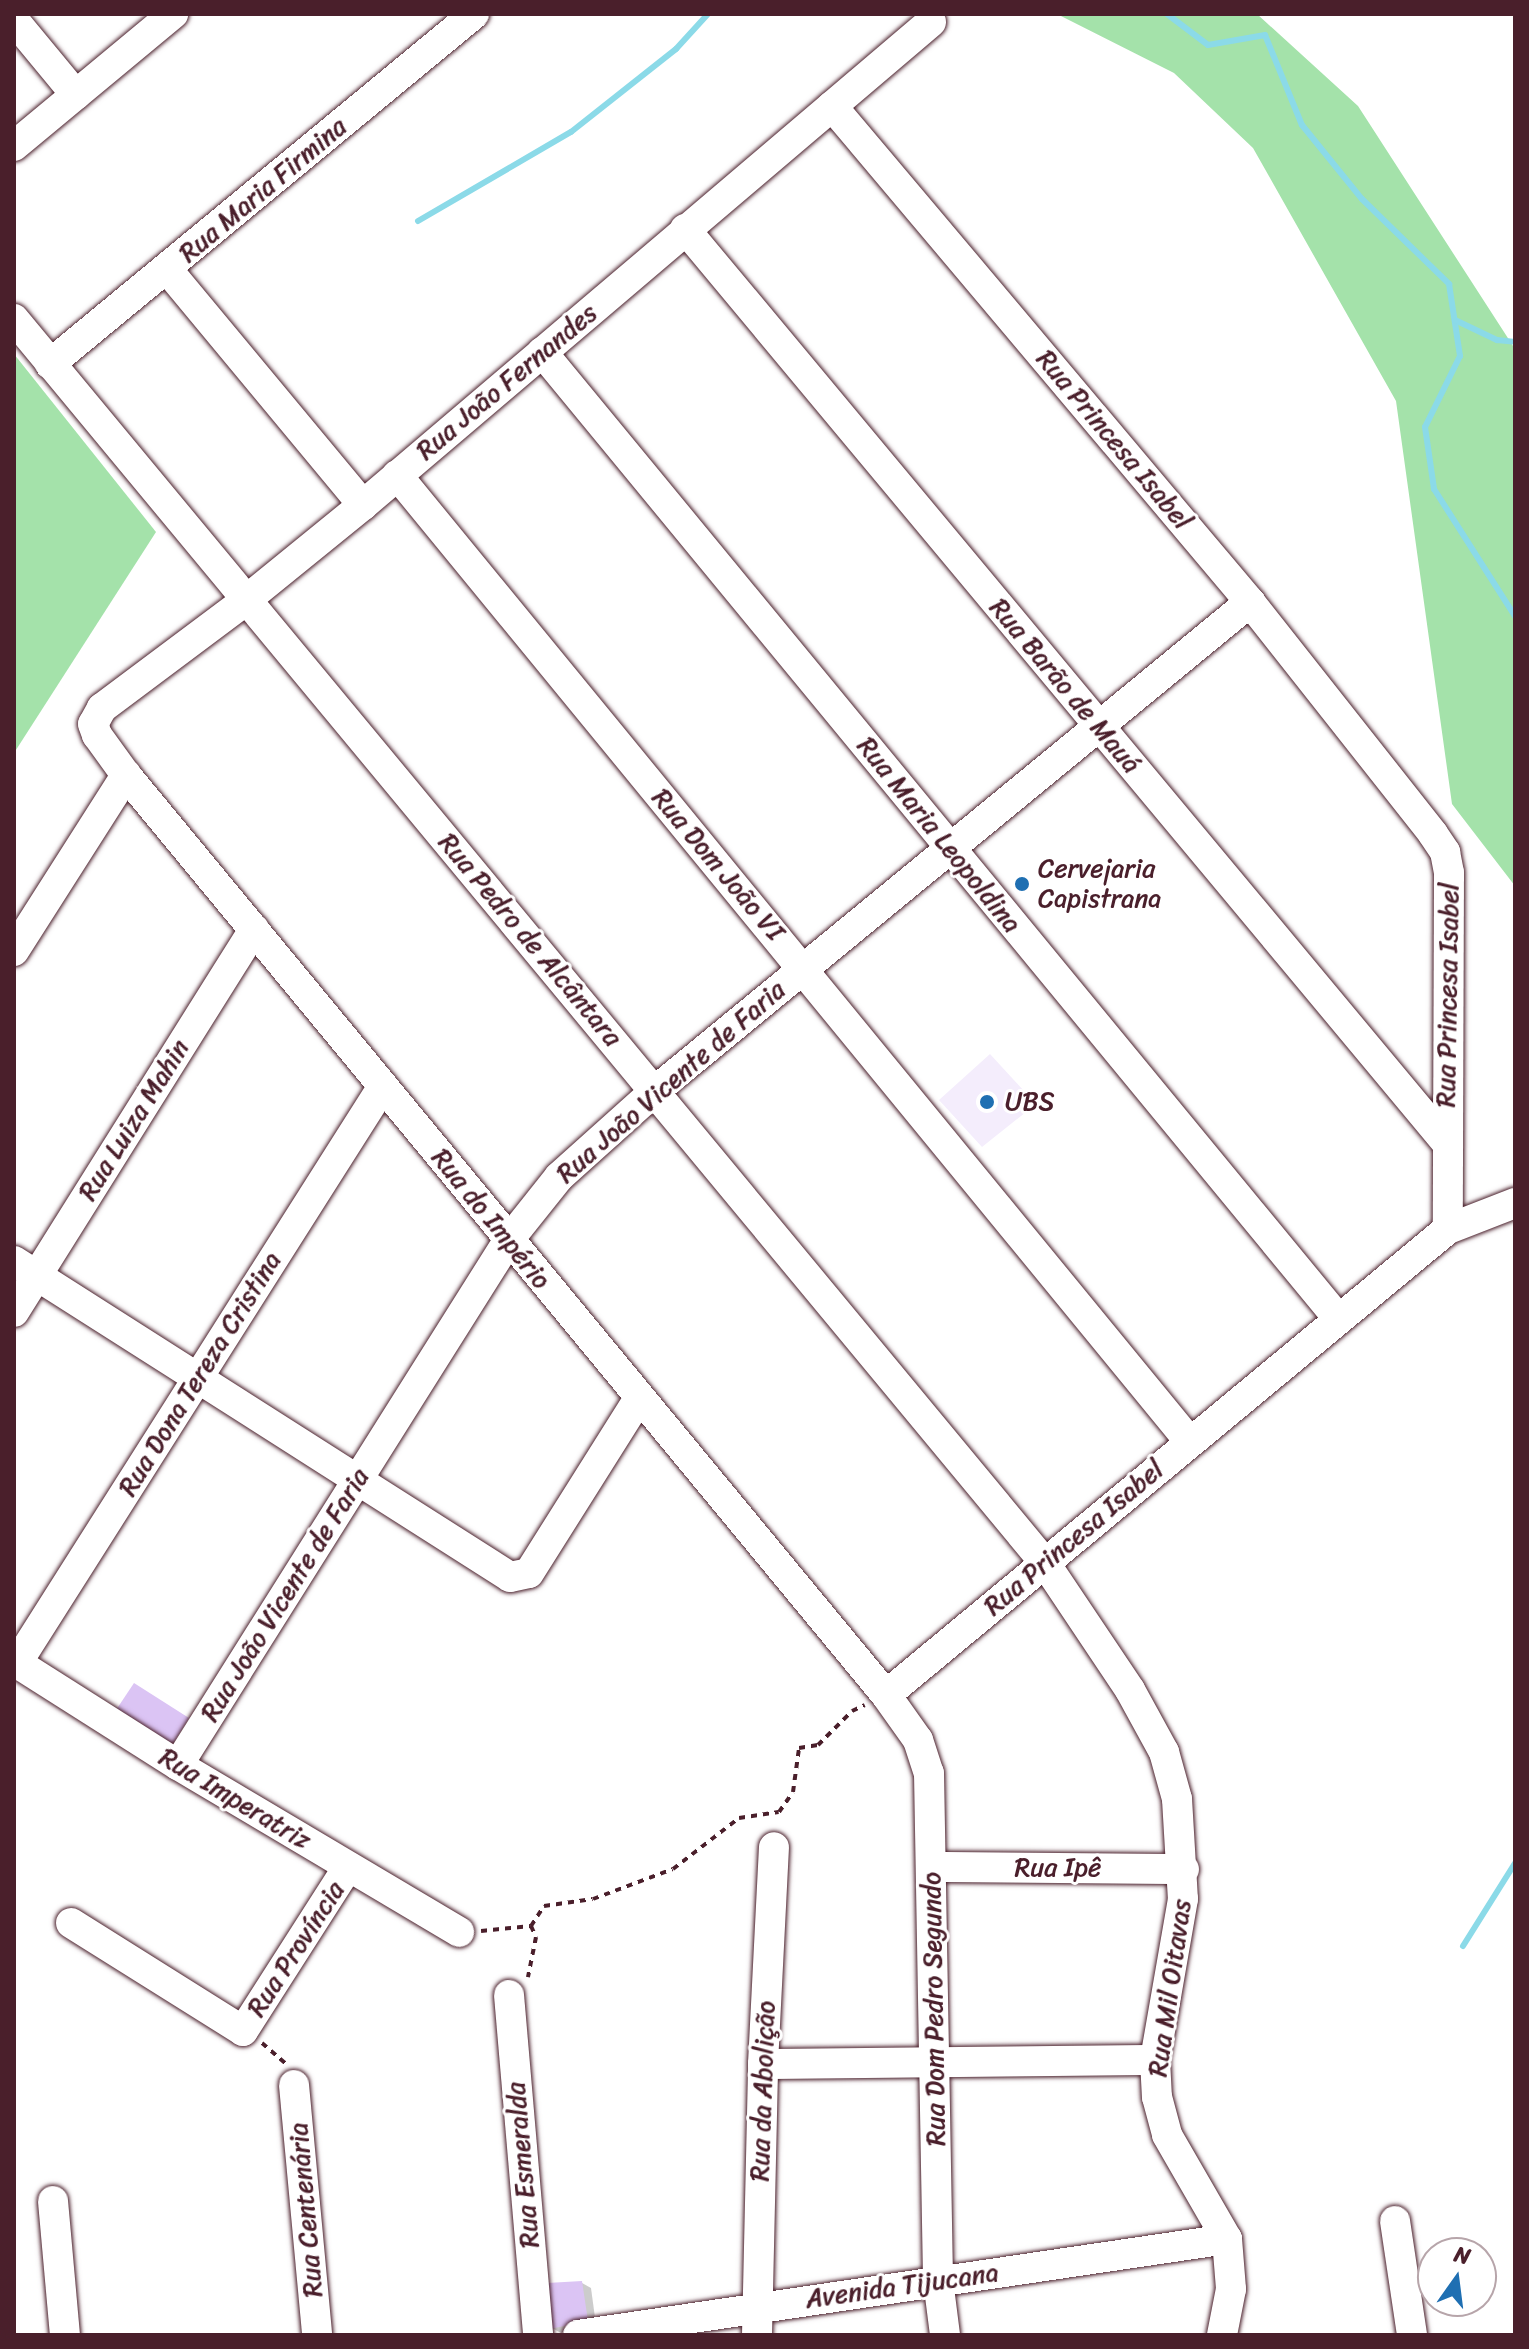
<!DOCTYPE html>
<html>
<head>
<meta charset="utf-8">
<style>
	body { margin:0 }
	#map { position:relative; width:1529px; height:2349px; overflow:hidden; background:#fff; font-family:Sriracha,sans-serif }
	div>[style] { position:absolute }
	.built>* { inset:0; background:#f4edfc }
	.green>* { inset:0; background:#a4e2aa }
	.shadow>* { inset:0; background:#0003 }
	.stream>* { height:6px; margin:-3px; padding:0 3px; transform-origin:3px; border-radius:3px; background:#8bdae8 }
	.building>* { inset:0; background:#dbc4f4 }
	.path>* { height:4px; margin-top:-2px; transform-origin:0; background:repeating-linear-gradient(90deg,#4a1f2b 0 6px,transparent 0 12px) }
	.roads { filter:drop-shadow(0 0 2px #4a1f2b) drop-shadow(0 0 2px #4a1f2b) }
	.minor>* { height:30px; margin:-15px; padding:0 15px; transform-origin:15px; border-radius:15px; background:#fff }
	.dots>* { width:22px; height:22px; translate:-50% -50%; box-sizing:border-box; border:4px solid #fff; border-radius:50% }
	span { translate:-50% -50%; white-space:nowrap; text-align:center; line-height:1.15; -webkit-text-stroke:6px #fff; paint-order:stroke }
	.street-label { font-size:26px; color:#4a1f2b }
	.poi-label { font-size:26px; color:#4a1f2b }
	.left { translate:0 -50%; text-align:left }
	.frame { position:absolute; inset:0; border:16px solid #4a1f2b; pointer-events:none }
	.north { position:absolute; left:1417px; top:2237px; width:80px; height:80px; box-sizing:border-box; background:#fff; border:2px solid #b7a5aa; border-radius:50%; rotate:14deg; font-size:22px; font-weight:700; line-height:32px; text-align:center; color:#4a1f2b }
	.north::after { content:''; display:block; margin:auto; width:28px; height:36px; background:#1f6fb2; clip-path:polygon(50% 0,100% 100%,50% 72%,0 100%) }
</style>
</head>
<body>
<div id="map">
	<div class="built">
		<i style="clip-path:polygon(990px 1054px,1036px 1104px,982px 1147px,939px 1100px)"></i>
	</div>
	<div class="green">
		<i style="clip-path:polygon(1057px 14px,1257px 14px,1358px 106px,1515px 349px,1515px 886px,1452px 804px,1396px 401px,1253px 148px,1174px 73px)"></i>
		<i style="clip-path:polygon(14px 354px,156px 532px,14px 753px)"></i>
	</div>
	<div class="shadow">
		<i style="clip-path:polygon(582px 2283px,591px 2288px,596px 2325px,561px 2333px,552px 2328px)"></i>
	</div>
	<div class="stream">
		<i style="left:1167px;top:14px;width:51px;rotate:37.1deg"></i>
		<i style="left:1208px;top:45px;width:58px;rotate:-10deg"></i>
		<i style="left:1265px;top:35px;width:97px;rotate:67.7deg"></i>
		<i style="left:1302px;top:125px;width:95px;rotate:51deg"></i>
		<i style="left:1362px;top:199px;width:122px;rotate:44.3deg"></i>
		<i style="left:1449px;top:284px;width:73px;rotate:81.3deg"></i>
		<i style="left:1460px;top:356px;width:79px;rotate:116.2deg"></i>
		<i style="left:1425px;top:427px;width:63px;rotate:81.7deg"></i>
		<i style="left:1434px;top:489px;width:151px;rotate:57.5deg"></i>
		<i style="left:418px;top:221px;width:177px;rotate:-30.2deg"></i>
		<i style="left:571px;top:132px;width:134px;rotate:-38.3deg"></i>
		<i style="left:676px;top:49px;width:47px;rotate:-47.6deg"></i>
		<i style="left:1455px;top:320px;width:47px;rotate:25.5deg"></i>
		<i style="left:1497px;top:340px;width:18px;rotate:6deg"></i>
		<i style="left:1463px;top:1946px;width:98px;rotate:-57.9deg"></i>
	</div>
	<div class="building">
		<i style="clip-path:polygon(134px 1683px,189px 1718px,172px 1745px,116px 1710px)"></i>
		<i style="clip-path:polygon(582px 2281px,588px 2321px,550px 2329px,547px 2283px)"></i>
	</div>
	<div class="path">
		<i style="left:531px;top:1926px;width:24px;rotate:-57deg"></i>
		<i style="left:544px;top:1906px;width:49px;rotate:-8.1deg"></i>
		<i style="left:593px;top:1899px;width:85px;rotate:-20.6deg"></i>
		<i style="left:673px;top:1869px;width:83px;rotate:-37.7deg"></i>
		<i style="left:739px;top:1818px;width:40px;rotate:-8.5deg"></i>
		<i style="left:779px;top:1812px;width:24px;rotate:-55deg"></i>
		<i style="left:793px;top:1792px;width:44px;rotate:-82.2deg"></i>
		<i style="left:799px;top:1748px;width:19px;rotate:-9deg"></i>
		<i style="left:818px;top:1745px;width:48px;rotate:-45deg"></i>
		<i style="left:852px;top:1711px;width:14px;rotate:-25deg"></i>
		<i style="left:481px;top:1931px;width:50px;rotate:-5.7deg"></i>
		<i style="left:531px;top:1926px;width:12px;rotate:66deg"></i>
		<i style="left:536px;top:1937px;width:41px;rotate:101.3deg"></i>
		<i style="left:262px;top:2043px;width:32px;rotate:41deg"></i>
	</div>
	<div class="roads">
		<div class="minor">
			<i style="left:14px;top:20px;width:97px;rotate:50.4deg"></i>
			<i style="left:931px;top:22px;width:746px;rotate:139.62deg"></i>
			<i style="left:363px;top:505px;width:152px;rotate:140.9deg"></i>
			<i style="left:245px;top:601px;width:179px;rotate:143.2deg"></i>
			<i style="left:102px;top:708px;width:18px;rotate:119deg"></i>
			<i style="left:93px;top:724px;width:12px;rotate:70deg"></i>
			<i style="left:97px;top:735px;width:49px;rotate:54.1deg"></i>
			<i style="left:126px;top:775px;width:1193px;rotate:50.44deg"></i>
			<i style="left:886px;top:1695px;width:55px;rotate:54.6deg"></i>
			<i style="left:918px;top:1740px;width:35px;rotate:72deg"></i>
			<i style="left:929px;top:1773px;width:507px;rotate:88.98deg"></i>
			<i style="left:938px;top:2280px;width:55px;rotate:82.7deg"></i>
			<i style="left:832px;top:106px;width:649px;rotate:49.88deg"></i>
			<i style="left:1250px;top:602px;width:295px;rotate:51.7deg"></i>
			<i style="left:1433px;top:834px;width:22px;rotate:56deg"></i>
			<i style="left:1445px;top:852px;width:21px;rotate:79deg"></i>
			<i style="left:1449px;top:873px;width:356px;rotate:90.2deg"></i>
			<i style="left:1448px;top:1229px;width:730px;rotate:140.34deg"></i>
			<i style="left:14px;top:146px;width:207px;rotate:-39.7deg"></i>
			<i style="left:685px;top:229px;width:1189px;rotate:50.19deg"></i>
			<i style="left:167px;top:269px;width:307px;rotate:50.3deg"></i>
			<i style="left:14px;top:319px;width:1616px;rotate:50.35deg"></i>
			<i style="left:1045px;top:1563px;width:153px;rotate:56.2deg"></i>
			<i style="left:1130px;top:1690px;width:71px;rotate:61.3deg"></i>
			<i style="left:1164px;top:1752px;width:49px;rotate:74.5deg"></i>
			<i style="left:1177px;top:1799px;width:100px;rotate:86.6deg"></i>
			<i style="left:1183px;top:1899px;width:163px;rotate:99.9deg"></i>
			<i style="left:1155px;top:2060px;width:37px;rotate:87deg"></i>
			<i style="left:1157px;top:2097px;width:39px;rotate:75deg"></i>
			<i style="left:1167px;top:2135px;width:120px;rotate:60deg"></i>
			<i style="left:1227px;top:2239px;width:50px;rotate:85.4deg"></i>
			<i style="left:1231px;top:2289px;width:47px;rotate:101.1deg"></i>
			<i style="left:542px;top:352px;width:1250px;rotate:50.52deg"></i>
			<i style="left:50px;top:364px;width:550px;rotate:-39.54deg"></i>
			<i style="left:397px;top:475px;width:1249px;rotate:50.65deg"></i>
			<i style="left:14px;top:951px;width:209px;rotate:-57.5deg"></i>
			<i style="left:1448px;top:1229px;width:72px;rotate:-21.2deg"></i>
			<i style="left:14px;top:1261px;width:588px;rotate:32.5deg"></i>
			<i style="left:510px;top:1577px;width:19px;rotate:-12deg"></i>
			<i style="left:529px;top:1573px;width:207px;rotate:-57.8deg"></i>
			<i style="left:14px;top:1312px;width:452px;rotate:-57.9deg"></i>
			<i style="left:14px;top:1661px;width:194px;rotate:32.4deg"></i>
			<i style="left:178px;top:1765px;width:327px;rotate:30.7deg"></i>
			<i style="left:17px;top:1663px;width:683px;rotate:-57.61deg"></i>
			<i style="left:178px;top:1765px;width:619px;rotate:-57.8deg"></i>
			<i style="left:508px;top:1241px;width:82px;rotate:-51.4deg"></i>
			<i style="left:559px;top:1177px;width:130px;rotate:-41.9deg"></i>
			<i style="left:656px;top:1090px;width:769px;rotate:-39.4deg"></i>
			<i style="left:933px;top:1867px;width:251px;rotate:0.5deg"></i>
			<i style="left:71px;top:1923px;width:203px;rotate:32.1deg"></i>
			<i style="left:243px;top:2031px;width:195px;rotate:-57.4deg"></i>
			<i style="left:509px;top:1995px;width:341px;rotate:85.1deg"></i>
			<i style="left:763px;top:2064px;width:392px;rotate:-0.6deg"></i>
			<i style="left:294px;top:2085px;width:251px;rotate:84.7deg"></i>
			<i style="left:53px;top:2201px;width:135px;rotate:84.9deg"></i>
			<i style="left:1395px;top:2221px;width:115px;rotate:81.5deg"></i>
			<i style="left:578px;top:2335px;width:656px;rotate:-8.41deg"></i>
			<i style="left:757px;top:2335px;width:271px;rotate:-88.7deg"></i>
			<i style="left:763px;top:2064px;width:217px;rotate:-87.1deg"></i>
		</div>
	</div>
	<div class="dots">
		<i style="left:1022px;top:884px;background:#1f6fb2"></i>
		<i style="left:987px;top:1102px;background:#1f6fb2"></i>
	</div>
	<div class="street-label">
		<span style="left:263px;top:190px;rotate:-40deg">Rua Maria Firmina</span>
		<span style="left:507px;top:382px;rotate:-40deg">Rua João Fernandes</span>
		<span style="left:1114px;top:440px;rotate:50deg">Rua Princesa Isabel</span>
		<span style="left:1065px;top:686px;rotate:50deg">Rua Barão de Mauá</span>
		<span style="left:939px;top:835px;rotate:51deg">Rua Maria Leopoldina</span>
		<span style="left:718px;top:865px;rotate:50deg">Rua Dom João VI</span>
		<span style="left:530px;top:940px;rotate:50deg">Rua Pedro de Alcântara</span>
		<span style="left:1448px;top:995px;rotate:-89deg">Rua Princesa Isabel</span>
		<span style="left:671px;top:1082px;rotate:-41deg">Rua João Vicente de Faria</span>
		<span style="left:134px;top:1120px;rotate:-58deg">Rua Luiza Mahin</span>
		<span style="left:491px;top:1219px;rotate:51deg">Rua do Império</span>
		<span style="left:200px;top:1374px;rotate:-58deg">Rua Dona Tereza Cristina</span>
		<span style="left:1074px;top:1538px;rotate:-40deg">Rua Princesa Isabel</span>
		<span style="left:285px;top:1595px;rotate:-58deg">Rua João Vicente de Faria</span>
		<span style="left:235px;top:1799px;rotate:31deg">Rua Imperatriz</span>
		<span style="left:1058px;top:1868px">Rua Ipê</span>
		<span style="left:296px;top:1949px;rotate:-57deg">Rua Província</span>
		<span style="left:1170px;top:1988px;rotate:-82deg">Rua Mil Oitavas</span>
		<span style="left:934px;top:2009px;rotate:-91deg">Rua Dom Pedro Segundo</span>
		<span style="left:763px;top:2091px;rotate:-88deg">Rua da Abolição</span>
		<span style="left:523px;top:2165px;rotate:-95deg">Rua Esmeralda</span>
		<span style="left:306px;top:2210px;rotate:-95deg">Rua Centenária</span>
		<span style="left:902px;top:2286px;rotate:-8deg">Avenida Tijucana</span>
	</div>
	<div class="poi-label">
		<span class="left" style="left:1038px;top:884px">Cervejaria<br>Capistrana</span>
		<span class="left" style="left:1005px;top:1102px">UBS</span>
	</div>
	<div class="frame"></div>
	<div class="north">N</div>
</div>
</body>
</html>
